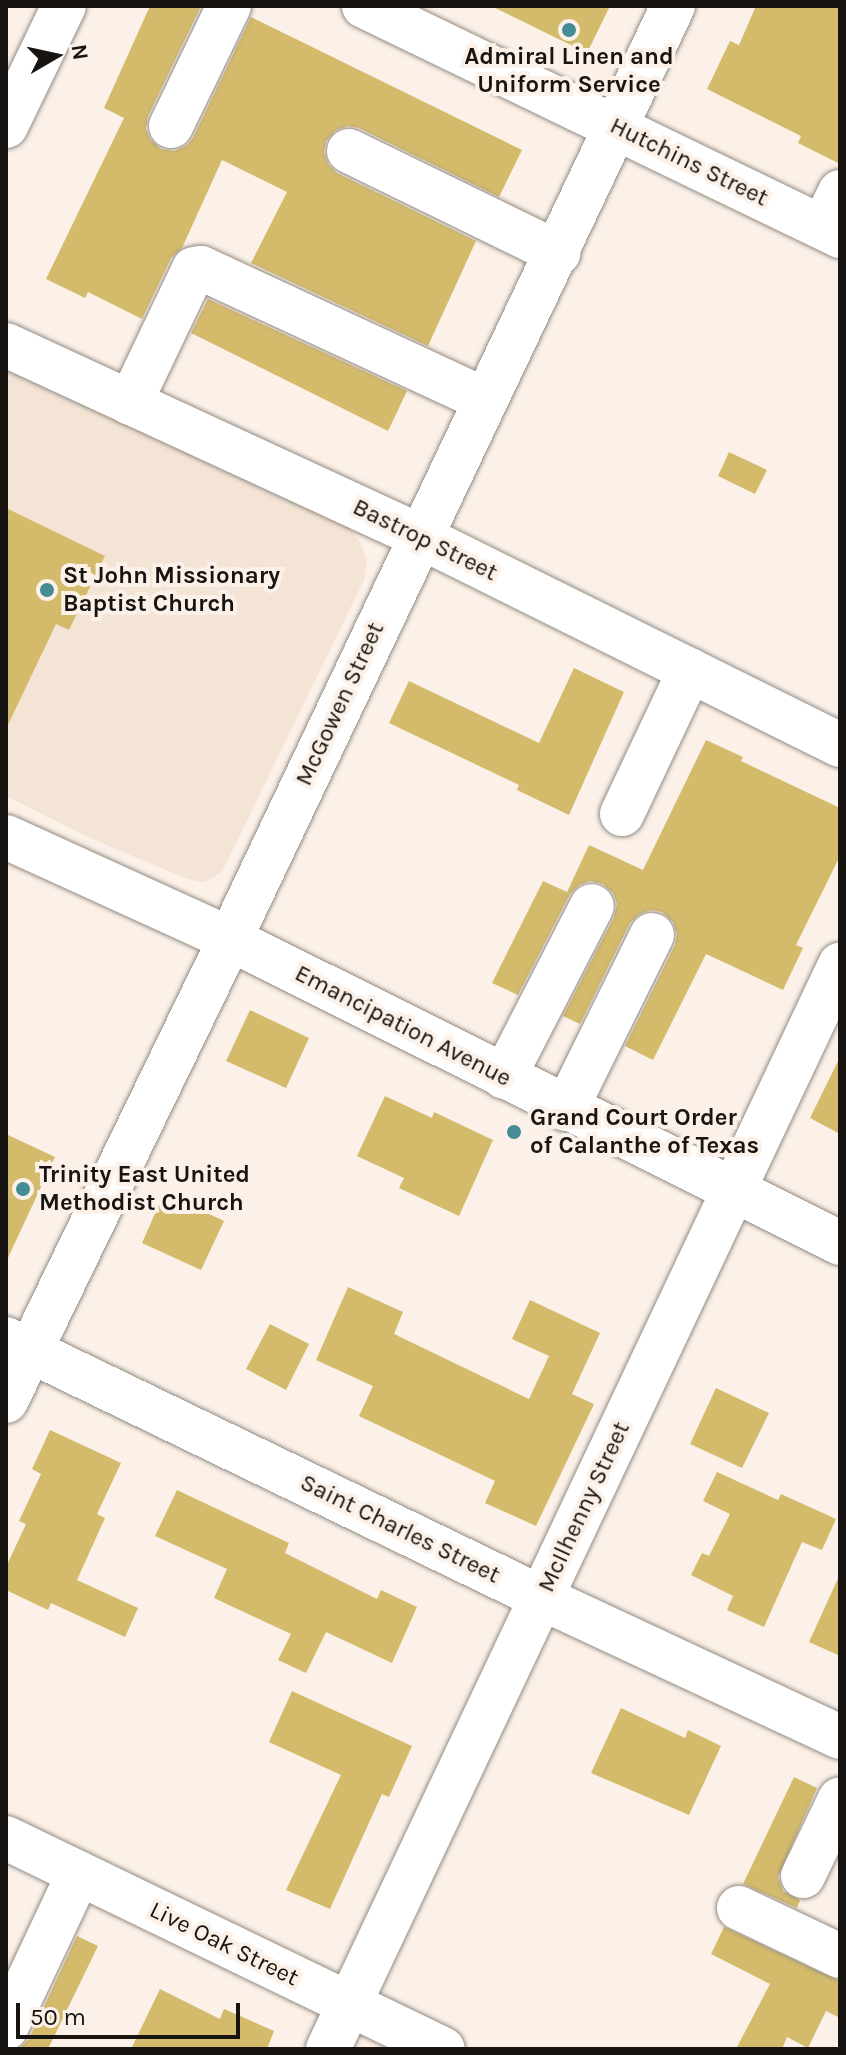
<!DOCTYPE html>
<html>
<head>
<meta charset="utf-8">
<style>
	body { margin:0 }
	#map { position:relative; width:846px; height:2055px; overflow:hidden; background:#fbf1e9; font-family:Karla,sans-serif }
	div>[style] { position:absolute }
	.built>* { inset:0; background:#f4e4d6 }
	.building>* { inset:0; background:#d4bb6c }
	.roads { filter:drop-shadow(0 0 2px #938b83) drop-shadow(0 0 2px #938b83) }
	.minor>* { height:44px; margin:-22px; padding:0 22px; transform-origin:22px; border-radius:22px; background:#fff }
	.major>* { height:44px; margin:-22px; padding:0 22px; transform-origin:22px; border-radius:22px; background:#fff }
	.dots>* { width:22px; height:22px; translate:-50% -50%; box-sizing:border-box; border:4px solid #fbf1e9; border-radius:50% }
	span { translate:-50% -50%; white-space:nowrap; text-align:center; line-height:1.15; -webkit-text-stroke:8px #fbf1e9; paint-order:stroke }
	.poi-label { font-size:24px; color:#171411; font-weight:700 }
	.left { translate:0 -50%; text-align:left }
	.street-label { font-size:24px; color:#171411 }
	.frame { position:absolute; inset:0; border:8px solid #171411; pointer-events:none }
	.north { position:absolute; left:16px; top:16px; width:80px; height:80px; -webkit-text-stroke:6px #fbf1e9; paint-order:stroke; rotate:81deg; font-size:22px; font-weight:700; line-height:32px; text-align:center; color:#171411 }
	.north::after { content:''; display:block; margin:auto; width:28px; height:36px; background:#171411; clip-path:polygon(50% 0,100% 100%,50% 72%,0 100%) }
	.scale { position:absolute; left:16px; top:2003px; width:224px; height:36px; box-sizing:border-box; border:4px solid #171411; border-top:0; padding-left:10px; font-size:24px; line-height:28px; white-space:nowrap; color:#171411; -webkit-text-stroke:6px #fbf1e9; paint-order:stroke }
</style>
</head>
<body>
<div id="map">
	<div class="built">
		<i style="clip-path:polygon(6px 358px,349px 528px,360px 542px,367px 560px,364px 580px,222px 872px,204px 882px,187px 879px,90px 838px,6px 796px)"></i>
	</div>
	<div class="building">
		<i style="clip-path:polygon(150px 6px,201px 6px,148px 116px,146px 129px,150px 139px,161px 149px,174px 151px,186px 146px,193px 138px,251px 17px,522px 150px,499px 197px,359px 128px,348px 126px,336px 130px,326px 141px,324px 152px,328px 164px,337px 173px,476px 241px,428px 346px,251px 263px,287px 192px,222px 160px,182px 248px,171px 258px,142px 319px,88px 292px,85px 298px,46px 279px,124px 118px,104px 108px)"></i>
		<i style="clip-path:polygon(491px 6px,610px 6px,587px 53px)"></i>
		<i style="clip-path:polygon(756px 6px,840px 6px,840px 164px,798px 143px,801px 136px,707px 89px,730px 41px,739px 45px)"></i>
		<i style="clip-path:polygon(208px 299px,407px 391px,388px 431px,191px 333px)"></i>
		<i style="clip-path:polygon(729px 452px,767px 470px,755px 494px,718px 476px)"></i>
		<i style="clip-path:polygon(6px 508px,105px 556px,69px 630px,56px 624px,6px 729px)"></i>
		<i style="clip-path:polygon(574px 668px,624px 692px,569px 815px,517px 790px,519px 785px,389px 723px,409px 681px,539px 743px)"></i>
		<i style="clip-path:polygon(706px 740px,743px 757px,741px 761px,840px 808px,840px 856px,796px 945px,803px 948px,783px 990px,706px 954px,653px 1060px,625px 1046px,675px 945px,677px 934px,673px 922px,662px 912px,650px 910px,638px 915px,630px 923px,580px 1024px,563px 1016px,614px 917px,617px 904px,613px 893px,603px 884px,590px 881px,579px 885px,570px 894px,518px 995px,492px 983px,543px 881px,567px 892px,589px 845px,643px 870px)"></i>
		<i style="clip-path:polygon(250px 1010px,309px 1038px,286px 1088px,226px 1061px)"></i>
		<i style="clip-path:polygon(840px 1057px,840px 1134px,810px 1118px)"></i>
		<i style="clip-path:polygon(385px 1096px,432px 1118px,434px 1112px,493px 1140px,459px 1216px,399px 1188px,404px 1178px,357px 1156px)"></i>
		<i style="clip-path:polygon(6px 1134px,55px 1157px,6px 1262px)"></i>
		<i style="clip-path:polygon(164px 1193px,224px 1221px,201px 1270px,142px 1243px)"></i>
		<i style="clip-path:polygon(348px 1287px,403px 1312px,394px 1334px,529px 1399px,549px 1356px,512px 1339px,530px 1300px,600px 1333px,572px 1394px,594px 1404px,536px 1526px,485px 1503px,495px 1481px,359px 1416px,373px 1386px,316px 1360px)"></i>
		<i style="clip-path:polygon(270px 1324px,309px 1344px,286px 1390px,246px 1369px)"></i>
		<i style="clip-path:polygon(716px 1388px,769px 1413px,742px 1468px,690px 1444px)"></i>
		<i style="clip-path:polygon(50px 1430px,121px 1463px,97px 1514px,105px 1518px,77px 1580px,138px 1608px,125px 1637px,51px 1603px,48px 1610px,6px 1590px,6px 1567px,26px 1524px,19px 1521px,41px 1474px,32px 1469px)"></i>
		<i style="clip-path:polygon(717px 1472px,778px 1500px,781px 1494px,836px 1519px,822px 1550px,802px 1542px,764px 1627px,727px 1610px,733px 1596px,691px 1575px,702px 1553px,709px 1556px,730px 1514px,703px 1501px)"></i>
		<i style="clip-path:polygon(177px 1490px,289px 1543px,285px 1553px,377px 1599px,381px 1590px,417px 1607px,392px 1663px,326px 1632px,306px 1673px,278px 1660px,291px 1634px,214px 1598px,227px 1569px,155px 1536px)"></i>
		<i style="clip-path:polygon(840px 1574px,840px 1656px,809px 1642px)"></i>
		<i style="clip-path:polygon(292px 1691px,412px 1746px,389px 1797px,382px 1794px,330px 1909px,286px 1890px,341px 1775px,269px 1742px)"></i>
		<i style="clip-path:polygon(621px 1708px,685px 1738px,688px 1730px,721px 1746px,689px 1815px,591px 1773px)"></i>
		<i style="clip-path:polygon(794px 1777px,817px 1788px,778px 1877px,783px 1891px,800px 1900px,797px 1908px,743px 1884px)"></i>
		<i style="clip-path:polygon(724px 1927px,840px 1981px,840px 2018px,826px 2011px,808px 2048px,787px 2037px,782px 2049px,736px 2049px,770px 1984px,711px 1954px)"></i>
		<i style="clip-path:polygon(77px 1936px,98px 1946px,48px 2049px,19px 2049px,29px 2039px)"></i>
		<i style="clip-path:polygon(160px 1989px,220px 2019px,224px 2009px,274px 2031px,267px 2049px,131px 2049px)"></i>
	</div>
	<div class="roads">
		<div class="minor">
			<i style="left:364px;top:6px;width:529px;rotate:25.79deg"></i>
			<i style="left:6px;top:126px;width:133px;rotate:-64.2deg"></i>
			<i style="left:171px;top:126px;width:133px;rotate:-64.2deg"></i>
			<i style="left:349px;top:151px;width:233px;rotate:26deg"></i>
			<i style="left:823px;top:227px;width:39px;rotate:-64deg"></i>
			<i style="left:6px;top:345px;width:455px;rotate:24.8deg"></i>
			<i style="left:419px;top:536px;width:470px;rotate:26.4deg"></i>
			<i style="left:130px;top:403px;width:148px;rotate:-64.5deg"></i>
			<i style="left:194px;top:269px;width:7px;rotate:-8deg"></i>
			<i style="left:201px;top:268px;width:314px;rotate:24.9deg"></i>
			<i style="left:622px;top:814px;width:159px;rotate:-64.7deg"></i>
			<i style="left:504px;top:1077px;width:192px;rotate:-62.8deg"></i>
			<i style="left:566px;top:1109px;width:194px;rotate:-63.7deg"></i>
			<i style="left:6px;top:1339px;width:595px;rotate:25.79deg"></i>
			<i style="left:542px;top:1598px;width:329px;rotate:25deg"></i>
			<i style="left:6px;top:1401px;width:513px;rotate:-64.13deg"></i>
			<i style="left:230px;top:939px;width:1033px;rotate:-64.6deg"></i>
			<i style="left:6px;top:1838px;width:485px;rotate:25.8deg"></i>
			<i style="left:803px;top:1876px;width:85px;rotate:-64.3deg"></i>
			<i style="left:739px;top:1908px;width:112px;rotate:25.4deg"></i>
			<i style="left:6px;top:2028px;width:171px;rotate:-64.8deg"></i>
			<i style="left:328px;top:2049px;width:1199px;rotate:-64.72deg"></i>
		</div>
		<div class="major">
			<i style="left:6px;top:837px;width:246px;rotate:24.5deg"></i>
			<i style="left:230px;top:939px;width:682px;rotate:26.49deg"></i>
		</div>
	</div>
	<div class="dots">
		<i style="left:569px;top:30px;background:#468c96"></i>
		<i style="left:47px;top:590px;background:#468c96"></i>
		<i style="left:514px;top:1132px;background:#468c96"></i>
		<i style="left:23px;top:1189px;background:#468c96"></i>
	</div>
	<div class="poi-label">
		<span style="left:569px;top:71px">Admiral Linen and<br>Uniform Service</span>
		<span class="left" style="left:63px;top:590px">St John Missionary<br>Baptist Church</span>
		<span class="left" style="left:530px;top:1132px">Grand Court Order<br>of Calanthe of Texas</span>
		<span class="left" style="left:39px;top:1189px">Trinity East United<br>Methodist Church</span>
	</div>
	<div class="street-label">
		<span style="left:689px;top:162px;rotate:26deg">Hutchins Street</span>
		<span style="left:425px;top:540px;rotate:26deg">Bastrop Street</span>
		<span style="left:340px;top:704px;rotate:-65deg">McGowen Street</span>
		<span style="left:403px;top:1026px;rotate:27deg">Emancipation Avenue</span>
		<span style="left:584px;top:1507px;rotate:-65deg">McIlhenny Street</span>
		<span style="left:400px;top:1529px;rotate:26deg">Saint Charles Street</span>
		<span style="left:224px;top:1944px;rotate:26deg">Live Oak Street</span>
	</div>
	<div class="frame"></div>
	<div class="north">N</div>
	<div class="scale">50 m</div>
</div>
</body>
</html>
